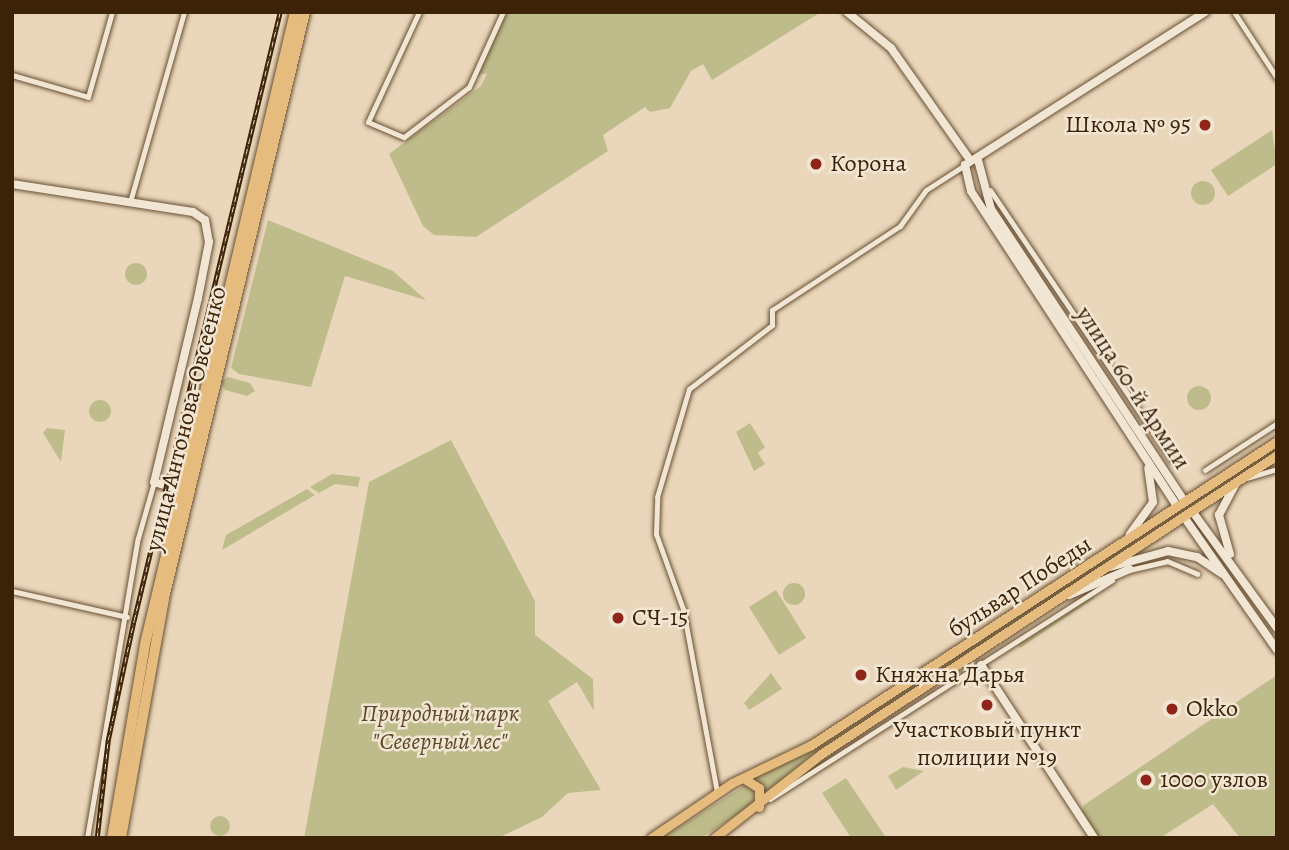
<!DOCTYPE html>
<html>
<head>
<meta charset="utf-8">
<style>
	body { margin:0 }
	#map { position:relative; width:1289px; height:850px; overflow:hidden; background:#ead7bb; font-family:Alegreya,serif }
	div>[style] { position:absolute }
	.green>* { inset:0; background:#bfbc8b }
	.round { border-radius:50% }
	.roads { filter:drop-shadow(0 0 2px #684f33) drop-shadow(0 0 2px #684f33) }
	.street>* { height:5px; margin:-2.5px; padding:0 2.5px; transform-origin:2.5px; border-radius:2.5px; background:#f1e5d3 }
	.secondary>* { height:8px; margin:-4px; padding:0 4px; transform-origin:4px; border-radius:4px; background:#f1e5d3 }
	.primary>* { height:9px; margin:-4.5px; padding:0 4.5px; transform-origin:4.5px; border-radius:4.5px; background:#e5bc7e }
	.highway>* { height:10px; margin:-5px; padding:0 5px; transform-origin:5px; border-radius:5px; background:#e5bc7e }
	.rail>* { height:4.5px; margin-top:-2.25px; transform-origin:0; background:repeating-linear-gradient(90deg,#f1e5d3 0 5px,#3c2206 0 10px); box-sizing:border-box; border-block:2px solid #3c2206 }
	.dots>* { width:19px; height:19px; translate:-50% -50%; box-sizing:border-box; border:4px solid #f1e5d3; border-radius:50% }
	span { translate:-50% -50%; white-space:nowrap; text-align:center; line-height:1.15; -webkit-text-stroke:5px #f1e5d3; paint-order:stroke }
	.poi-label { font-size:24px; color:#3c2206 }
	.right { translate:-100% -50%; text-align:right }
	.left { translate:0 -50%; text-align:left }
	.street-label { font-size:24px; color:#3c2206 }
	.park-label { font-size:24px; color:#5d4827; font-style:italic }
	.frame { position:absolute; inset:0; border:14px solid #3c2206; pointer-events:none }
</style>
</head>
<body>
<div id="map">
	<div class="green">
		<i style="clip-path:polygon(503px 12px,821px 12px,712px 80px,703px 64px,691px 71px,670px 108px,650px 112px,645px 107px,603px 135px,608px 151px,476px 237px,434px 235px,423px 226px,389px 154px,481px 86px,487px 73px,475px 76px)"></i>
		<i style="clip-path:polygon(1272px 130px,1277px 164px,1228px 196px,1211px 170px)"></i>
		<i class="round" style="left:1191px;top:181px;width:24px;height:24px"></i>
		<i style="clip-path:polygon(268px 220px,393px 271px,426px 300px,345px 276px,311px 387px,239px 374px,231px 368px)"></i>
		<i class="round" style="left:125px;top:263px;width:22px;height:22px"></i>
		<i style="clip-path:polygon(228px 377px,250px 383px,255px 391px,247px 396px,225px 390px,220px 382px)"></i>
		<i class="round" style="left:1187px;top:386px;width:24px;height:24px"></i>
		<i class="round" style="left:89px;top:400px;width:22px;height:22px"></i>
		<i style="clip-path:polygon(750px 423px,765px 447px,758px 453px,765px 464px,754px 471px,736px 432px)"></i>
		<i style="clip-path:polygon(47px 428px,65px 430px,61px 462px,43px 433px)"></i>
		<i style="clip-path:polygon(451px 440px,535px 601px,535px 635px,593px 679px,594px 711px,577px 682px,548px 701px,601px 790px,568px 793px,542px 817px,498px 838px,304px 838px,369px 482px)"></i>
		<i style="clip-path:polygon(332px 474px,360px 477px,358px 487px,335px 484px,319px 493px,310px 487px)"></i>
		<i style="clip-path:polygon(307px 489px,315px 495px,222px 550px,226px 535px)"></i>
		<i style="clip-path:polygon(1135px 539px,1135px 546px,814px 753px,764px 794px,754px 778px,813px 749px)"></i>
		<i class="round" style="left:783px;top:583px;width:22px;height:22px"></i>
		<i style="clip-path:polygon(776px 590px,806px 638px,779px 655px,749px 607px)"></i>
		<i style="clip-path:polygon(1093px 594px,1095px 598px,1020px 648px,1018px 643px)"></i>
		<i style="clip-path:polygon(771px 673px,782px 689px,749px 710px,744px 703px)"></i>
		<i style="clip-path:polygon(1277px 675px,1277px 838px,1240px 838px,1213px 804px,1160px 838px,1098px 838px,1081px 813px,1084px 805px)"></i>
		<i style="clip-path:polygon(903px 767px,924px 771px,896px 790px,888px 776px)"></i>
		<i style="clip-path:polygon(846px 778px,885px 836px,882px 838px,851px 838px,822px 793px)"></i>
		<i style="clip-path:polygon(747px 784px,754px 790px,753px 804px,701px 838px,662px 838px)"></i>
		<i class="round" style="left:210px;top:816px;width:20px;height:20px"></i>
	</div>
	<div class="roads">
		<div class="street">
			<i style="left:419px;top:12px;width:121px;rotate:114.9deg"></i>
			<i style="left:368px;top:122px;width:39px;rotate:23deg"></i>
			<i style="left:404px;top:137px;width:82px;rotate:-37.6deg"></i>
			<i style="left:469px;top:87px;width:82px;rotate:-65.6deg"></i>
			<i style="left:1234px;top:12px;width:79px;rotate:56.9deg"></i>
			<i style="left:12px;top:75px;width:79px;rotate:16.1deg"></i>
			<i style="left:88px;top:97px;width:88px;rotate:-74.2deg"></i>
			<i style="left:990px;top:190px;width:326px;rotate:56deg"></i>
			<i style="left:130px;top:202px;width:198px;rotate:-74.1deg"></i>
			<i style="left:1205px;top:470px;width:86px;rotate:-33.1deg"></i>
			<i style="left:1246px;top:478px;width:32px;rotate:-16deg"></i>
			<i style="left:1129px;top:570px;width:39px;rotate:-13deg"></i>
			<i style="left:1167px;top:561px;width:33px;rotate:23deg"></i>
			<i style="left:12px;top:591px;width:118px;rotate:12.7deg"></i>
			<i style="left:717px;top:792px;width:186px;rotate:-100.5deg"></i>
			<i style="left:683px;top:609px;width:80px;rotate:-109.8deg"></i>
			<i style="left:656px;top:534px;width:37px;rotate:-88deg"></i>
			<i style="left:657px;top:497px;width:113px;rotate:-73.5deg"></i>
			<i style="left:689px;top:389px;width:105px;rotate:-37.6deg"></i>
			<i style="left:772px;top:325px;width:15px;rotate:-90deg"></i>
			<i style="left:772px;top:310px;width:153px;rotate:-33.3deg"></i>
			<i style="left:900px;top:226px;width:44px;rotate:-54.2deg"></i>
			<i style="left:926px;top:190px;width:46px;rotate:-32.7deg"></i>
			<i style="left:770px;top:799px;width:406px;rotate:-32.6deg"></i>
			<i style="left:87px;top:838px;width:304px;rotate:-80.4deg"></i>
			<i style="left:138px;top:538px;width:58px;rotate:-74.1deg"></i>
		</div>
		<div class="secondary">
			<i style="left:847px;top:12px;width:57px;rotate:39.3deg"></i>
			<i style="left:891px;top:48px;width:137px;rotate:54.8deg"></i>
			<i style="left:978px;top:160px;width:51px;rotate:75.1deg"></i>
			<i style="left:991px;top:209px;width:350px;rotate:56.5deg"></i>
			<i style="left:12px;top:184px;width:183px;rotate:8.8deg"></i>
			<i style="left:193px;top:212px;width:14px;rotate:34deg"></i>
			<i style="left:205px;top:220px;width:22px;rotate:80deg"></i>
			<i style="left:209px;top:242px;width:57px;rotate:101.1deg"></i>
			<i style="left:198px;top:298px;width:189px;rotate:103.4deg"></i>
			<i style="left:154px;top:482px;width:34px;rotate:17deg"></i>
			<i style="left:1177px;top:506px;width:376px;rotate:-123.2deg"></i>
			<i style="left:971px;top:191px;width:27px;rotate:-103deg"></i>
			<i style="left:965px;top:165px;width:285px;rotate:-32.5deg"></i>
			<i style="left:1192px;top:511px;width:145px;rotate:54deg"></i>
			<i style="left:1184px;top:517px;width:162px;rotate:55deg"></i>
			<i style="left:1130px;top:534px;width:39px;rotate:-54deg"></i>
			<i style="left:1153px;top:502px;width:34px;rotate:-98deg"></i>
			<i style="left:1230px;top:554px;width:41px;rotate:-105.8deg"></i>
			<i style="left:1219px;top:515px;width:36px;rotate:-62deg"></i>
			<i style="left:1110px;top:567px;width:60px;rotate:-15.4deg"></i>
			<i style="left:1168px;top:551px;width:30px;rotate:12deg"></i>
			<i style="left:1197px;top:557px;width:30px;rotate:34deg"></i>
			<i style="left:1069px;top:595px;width:66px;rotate:-23.1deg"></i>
			<i style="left:981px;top:665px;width:207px;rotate:56.8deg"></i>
		</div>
		<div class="primary">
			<i style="left:743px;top:778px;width:19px;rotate:32deg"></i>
			<i style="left:759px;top:788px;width:19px;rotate:90deg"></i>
			<i style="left:651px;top:838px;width:98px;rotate:-34.2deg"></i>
			<i style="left:732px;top:783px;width:88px;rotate:-25.7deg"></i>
			<i style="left:811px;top:745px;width:556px;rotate:-33.12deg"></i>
			<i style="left:714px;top:838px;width:136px;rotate:-38.1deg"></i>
			<i style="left:821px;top:754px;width:545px;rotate:-33.25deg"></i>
		</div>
		<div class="highway">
			<i style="left:112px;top:838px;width:201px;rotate:-80.3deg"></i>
			<i style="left:146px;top:640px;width:645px;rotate:-76.65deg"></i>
			<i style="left:121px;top:838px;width:244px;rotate:-79.8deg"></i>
			<i style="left:164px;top:598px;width:603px;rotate:-76.47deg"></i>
		</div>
	</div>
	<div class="rail">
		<i style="left:97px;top:838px;width:99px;rotate:-83.6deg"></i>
		<i style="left:108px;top:740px;width:123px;rotate:-77.8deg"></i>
		<i style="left:134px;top:620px;width:625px;rotate:-76.5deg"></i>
	</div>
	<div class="dots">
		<i style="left:1205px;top:125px;background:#8f2418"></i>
		<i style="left:816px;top:164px;background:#8f2418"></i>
		<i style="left:618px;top:618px;background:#8f2418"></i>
		<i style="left:861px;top:675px;background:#8f2418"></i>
		<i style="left:987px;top:705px;background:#8f2418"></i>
		<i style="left:1172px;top:709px;background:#8f2418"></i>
		<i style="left:1146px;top:780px;background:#8f2418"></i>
	</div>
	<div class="poi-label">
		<span class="right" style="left:1191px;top:125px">Школа № 95</span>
		<span class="left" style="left:830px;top:164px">Корона</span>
		<span class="left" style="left:632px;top:618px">СЧ-15</span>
		<span class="left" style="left:875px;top:675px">Княжна Дарья</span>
		<span class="left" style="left:1186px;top:709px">Okko</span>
		<span style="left:987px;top:744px">Участковый пункт<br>полиции №19</span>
		<span class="left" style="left:1160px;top:780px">1000 узлов</span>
	</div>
	<div class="street-label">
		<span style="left:1133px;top:388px;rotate:57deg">улица 60-й Армии</span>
		<span style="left:186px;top:419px;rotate:-76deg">улица Антонова-Овсеенко</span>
		<span style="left:1020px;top:587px;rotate:-33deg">бульвар Победы</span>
	</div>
	<div class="park-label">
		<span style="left:440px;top:728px">Природный парк<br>"Северный лес"</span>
	</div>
	<div class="frame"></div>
</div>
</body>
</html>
